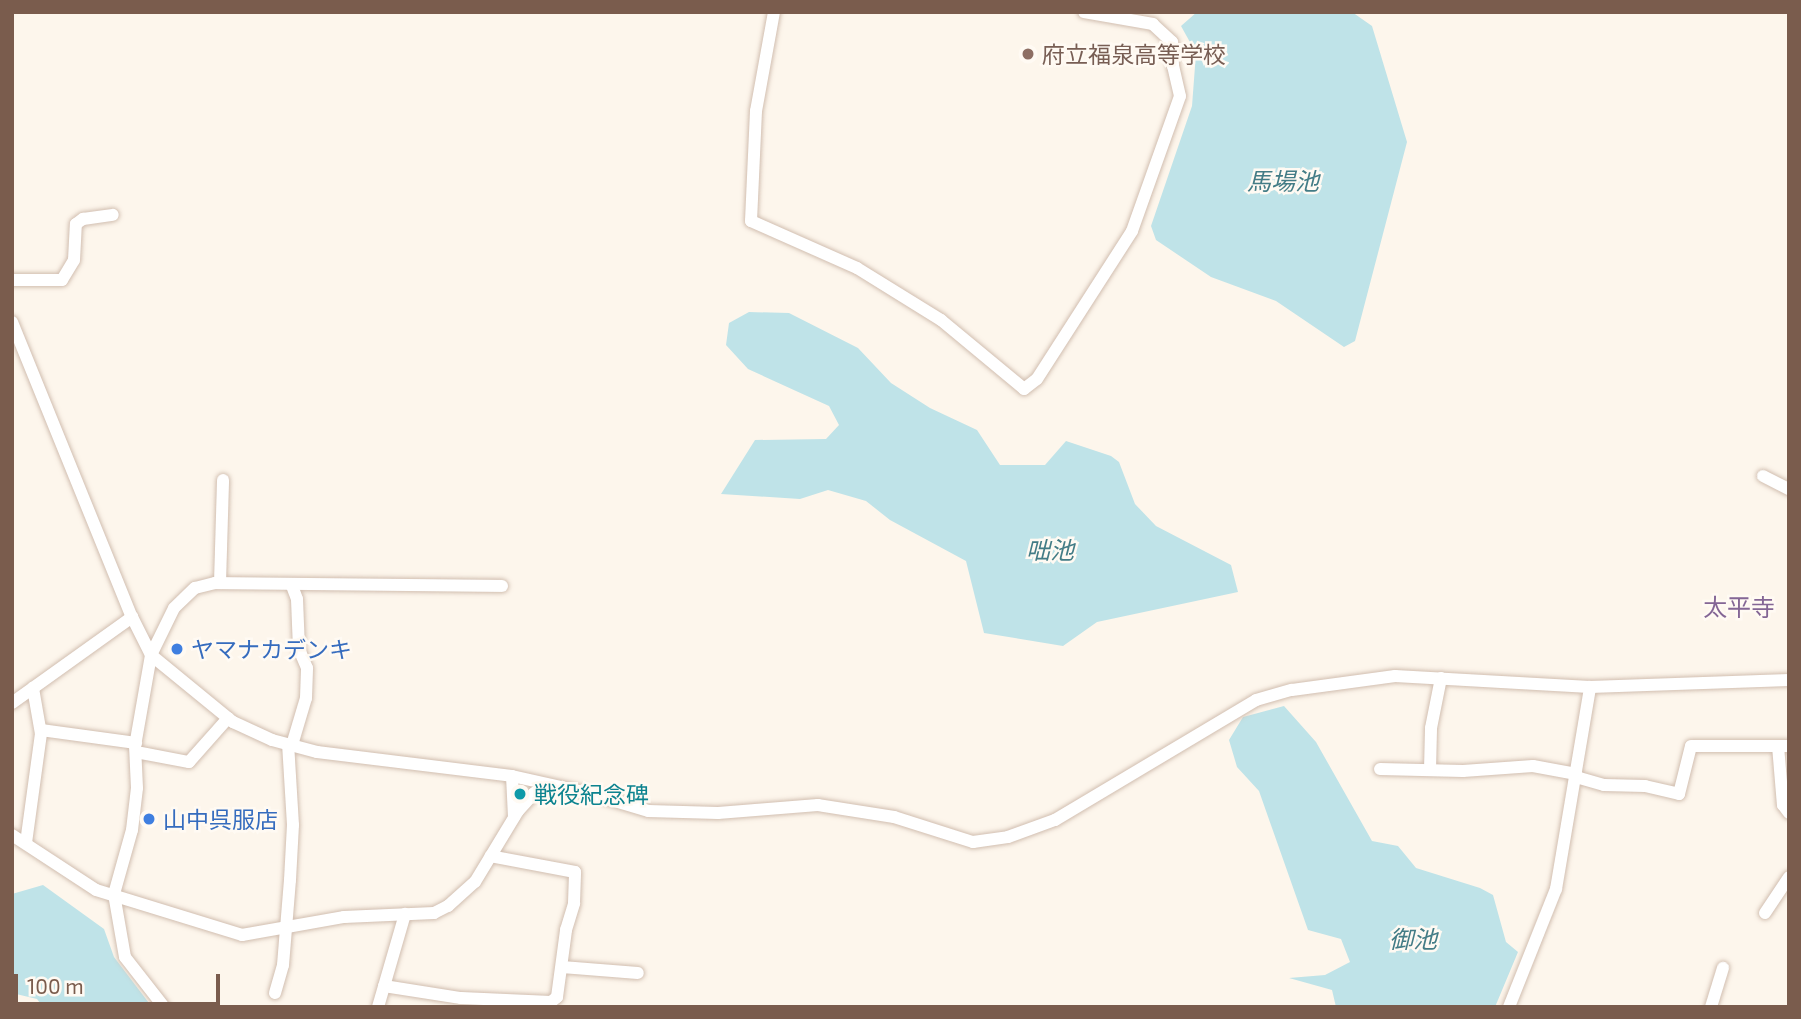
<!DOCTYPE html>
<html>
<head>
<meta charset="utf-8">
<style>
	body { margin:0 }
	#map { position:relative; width:1801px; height:1019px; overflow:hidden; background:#fdf6ec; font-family:"Exo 2","Noto Sans JP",sans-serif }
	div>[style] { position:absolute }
	.water>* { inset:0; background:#bfe3e8 }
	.roads { filter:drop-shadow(0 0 2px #d1beb0) drop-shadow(0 0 2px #d1beb0) }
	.minor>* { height:12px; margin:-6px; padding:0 6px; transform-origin:6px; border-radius:6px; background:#fff }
	.dots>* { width:19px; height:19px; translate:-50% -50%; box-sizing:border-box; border:4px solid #fffaf3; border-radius:50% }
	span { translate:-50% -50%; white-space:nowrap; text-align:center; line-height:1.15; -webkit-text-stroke:5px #fffaf3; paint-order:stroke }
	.education-label { font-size:23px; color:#785e54 }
	.left { translate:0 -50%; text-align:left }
	.shop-label { font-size:23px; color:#366cbe }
	.culture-label { font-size:23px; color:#0d838f }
	.water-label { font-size:24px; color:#437c86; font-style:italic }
	.neighbourhood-label { font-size:24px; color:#846695 }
	.frame { position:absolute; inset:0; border:14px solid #7a5c4d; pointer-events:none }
	.scale { position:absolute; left:14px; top:974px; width:206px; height:32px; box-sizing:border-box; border:4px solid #7a5c4d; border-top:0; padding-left:9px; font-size:21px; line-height:24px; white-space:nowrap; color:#7a5c4d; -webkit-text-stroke:5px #fffaf3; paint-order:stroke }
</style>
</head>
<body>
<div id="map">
	<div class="water">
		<i style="clip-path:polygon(1197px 12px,1352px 12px,1372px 26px,1407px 142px,1355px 341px,1344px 347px,1276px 301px,1211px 277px,1156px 240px,1151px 226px,1192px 106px,1196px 53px,1181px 26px)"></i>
		<i style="clip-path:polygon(749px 312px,789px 313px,858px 348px,891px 383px,930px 408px,977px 430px,1000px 465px,1045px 465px,1066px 441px,1111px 456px,1119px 462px,1135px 504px,1156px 526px,1231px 565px,1238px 592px,1097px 622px,1063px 646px,984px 633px,966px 561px,890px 520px,866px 501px,828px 490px,800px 499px,721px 494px,755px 440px,826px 439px,839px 425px,829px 406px,748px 369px,726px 345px,729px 323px)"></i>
		<i style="clip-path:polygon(1284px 706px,1316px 742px,1372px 841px,1398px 846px,1416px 868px,1480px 888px,1493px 895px,1506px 942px,1518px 952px,1495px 1007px,1336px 1007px,1332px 990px,1289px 978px,1325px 975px,1350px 962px,1341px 939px,1308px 930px,1259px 791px,1237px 767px,1229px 740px,1243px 717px)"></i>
		<i style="clip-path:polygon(43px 885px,104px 929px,114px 957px,152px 1007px,43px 1007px,37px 999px,12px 993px,12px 894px)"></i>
	</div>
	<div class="roads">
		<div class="minor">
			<i style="left:774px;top:12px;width:101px;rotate:100.3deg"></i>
			<i style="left:756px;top:111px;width:110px;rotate:92.6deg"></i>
			<i style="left:751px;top:221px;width:116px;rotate:23.9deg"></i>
			<i style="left:857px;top:268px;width:99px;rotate:31.8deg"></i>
			<i style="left:941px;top:320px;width:108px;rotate:39.7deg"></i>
			<i style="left:1024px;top:389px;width:16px;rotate:-38deg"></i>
			<i style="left:1037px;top:379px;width:176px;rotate:-57.3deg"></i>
			<i style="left:1132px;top:231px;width:143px;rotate:-70.4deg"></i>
			<i style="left:1180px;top:96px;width:31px;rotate:-103deg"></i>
			<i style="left:1173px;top:66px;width:24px;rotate:-92deg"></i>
			<i style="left:1172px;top:42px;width:26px;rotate:-137deg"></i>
			<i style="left:1153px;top:24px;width:70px;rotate:-170.1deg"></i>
			<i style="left:12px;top:280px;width:50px"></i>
			<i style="left:62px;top:280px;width:23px;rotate:-59deg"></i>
			<i style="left:74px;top:260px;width:36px;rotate:-87deg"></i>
			<i style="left:76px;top:224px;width:9px;rotate:-36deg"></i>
			<i style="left:83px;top:219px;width:30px;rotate:-8deg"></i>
			<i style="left:12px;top:322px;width:318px;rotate:67.9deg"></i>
			<i style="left:132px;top:617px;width:42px;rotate:63.4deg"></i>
			<i style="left:151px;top:655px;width:106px;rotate:39.3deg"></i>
			<i style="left:233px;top:722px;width:43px;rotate:24.8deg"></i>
			<i style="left:272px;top:740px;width:47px;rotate:14.9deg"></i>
			<i style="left:317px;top:752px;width:196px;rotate:7deg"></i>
			<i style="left:512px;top:776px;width:78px;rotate:12.6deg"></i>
			<i style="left:588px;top:793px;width:63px;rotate:16.7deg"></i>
			<i style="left:648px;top:811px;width:70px;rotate:1.6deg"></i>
			<i style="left:718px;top:813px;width:100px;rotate:-4.6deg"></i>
			<i style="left:818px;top:805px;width:77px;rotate:9deg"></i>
			<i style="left:894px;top:817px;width:83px;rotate:17.6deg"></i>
			<i style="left:973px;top:842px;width:35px;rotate:-8deg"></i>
			<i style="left:1008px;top:837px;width:50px;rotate:-19.9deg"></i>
			<i style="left:1055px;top:820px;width:234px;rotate:-30.8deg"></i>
			<i style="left:1256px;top:700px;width:37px;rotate:-16deg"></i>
			<i style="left:1292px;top:690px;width:104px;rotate:-7.7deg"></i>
			<i style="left:1395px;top:676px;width:195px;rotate:3.2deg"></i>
			<i style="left:1590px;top:687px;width:199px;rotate:-2deg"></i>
			<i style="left:1763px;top:476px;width:29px;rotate:27deg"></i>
			<i style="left:220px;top:583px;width:103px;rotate:-88.3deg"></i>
			<i style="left:12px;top:703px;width:148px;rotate:-35.6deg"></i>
			<i style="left:41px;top:730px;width:96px;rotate:7.8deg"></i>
			<i style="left:292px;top:745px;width:49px;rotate:-73.4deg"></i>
			<i style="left:306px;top:698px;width:30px;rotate:-88deg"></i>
			<i style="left:307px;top:668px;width:21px;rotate:-113deg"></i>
			<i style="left:299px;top:649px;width:50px;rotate:-92.3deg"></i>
			<i style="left:297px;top:599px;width:14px;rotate:-111deg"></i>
			<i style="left:1778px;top:746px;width:59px;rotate:85.2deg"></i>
			<i style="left:1783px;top:805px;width:10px;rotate:53deg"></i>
			<i style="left:136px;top:752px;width:54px;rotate:10.7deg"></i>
			<i style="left:189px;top:762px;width:59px;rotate:-48.4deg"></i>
			<i style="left:1380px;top:769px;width:83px;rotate:1.4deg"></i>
			<i style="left:1463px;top:771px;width:70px;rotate:-4.1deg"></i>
			<i style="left:1533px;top:766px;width:44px;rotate:10.5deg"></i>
			<i style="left:1430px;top:770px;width:42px;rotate:-88.6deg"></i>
			<i style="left:1431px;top:728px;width:51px;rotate:-78.7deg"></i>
			<i style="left:512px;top:776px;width:41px;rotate:87.2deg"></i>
			<i style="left:1576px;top:777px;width:29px;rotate:16deg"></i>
			<i style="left:1604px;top:785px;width:41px;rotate:1.4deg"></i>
			<i style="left:1645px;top:786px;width:35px;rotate:13deg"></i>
			<i style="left:1679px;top:794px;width:49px;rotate:-76deg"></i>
			<i style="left:1691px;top:746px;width:98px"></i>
			<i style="left:12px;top:835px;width:100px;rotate:33.2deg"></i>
			<i style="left:96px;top:890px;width:153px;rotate:17.1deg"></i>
			<i style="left:242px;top:935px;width:104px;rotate:-10deg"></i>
			<i style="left:344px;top:917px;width:90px;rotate:-2.5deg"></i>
			<i style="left:434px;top:913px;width:16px;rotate:-27deg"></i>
			<i style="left:448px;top:906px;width:36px;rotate:-42deg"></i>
			<i style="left:475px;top:882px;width:83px;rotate:-58.8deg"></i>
			<i style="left:518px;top:811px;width:24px;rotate:-48deg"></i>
			<i style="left:534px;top:793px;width:15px;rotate:-28deg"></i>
			<i style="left:26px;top:843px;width:110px;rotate:-82.2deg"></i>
			<i style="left:41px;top:734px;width:47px;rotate:-99.9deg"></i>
			<i style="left:1765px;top:913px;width:43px;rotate:-56.3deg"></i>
			<i style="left:562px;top:967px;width:76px;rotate:4.5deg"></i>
			<i style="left:384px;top:986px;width:78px;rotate:8.9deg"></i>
			<i style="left:461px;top:998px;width:90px;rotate:2.5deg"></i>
			<i style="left:551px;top:1002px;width:8px;rotate:-40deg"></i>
			<i style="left:557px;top:997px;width:68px;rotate:-82.3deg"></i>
			<i style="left:566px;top:930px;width:28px;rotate:-73deg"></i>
			<i style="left:574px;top:903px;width:31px;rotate:-88deg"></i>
			<i style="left:575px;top:872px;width:86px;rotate:-169.3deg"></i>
			<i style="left:275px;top:993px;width:29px;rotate:-74deg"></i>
			<i style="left:283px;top:965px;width:85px;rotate:-85.3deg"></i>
			<i style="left:290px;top:880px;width:55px;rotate:-86.9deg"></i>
			<i style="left:293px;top:825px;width:81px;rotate:-93.5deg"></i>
			<i style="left:164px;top:1007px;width:63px;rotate:-128deg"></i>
			<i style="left:125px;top:957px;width:64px;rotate:-99.9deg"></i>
			<i style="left:114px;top:894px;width:66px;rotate:-74.3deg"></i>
			<i style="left:132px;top:830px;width:42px;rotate:-83.2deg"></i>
			<i style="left:137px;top:788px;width:42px;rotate:-92.7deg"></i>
			<i style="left:135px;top:746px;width:92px;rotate:-80deg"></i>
			<i style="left:151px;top:655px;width:52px;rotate:-63.9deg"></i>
			<i style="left:174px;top:608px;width:29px;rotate:-44deg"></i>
			<i style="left:195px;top:588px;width:21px;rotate:-14deg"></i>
			<i style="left:215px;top:583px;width:287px;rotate:0.6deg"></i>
			<i style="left:378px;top:1007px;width:97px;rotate:-73.8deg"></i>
			<i style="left:1509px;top:1007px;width:127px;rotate:-68.3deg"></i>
			<i style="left:1556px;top:889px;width:205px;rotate:-80.4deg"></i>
			<i style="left:1711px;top:1007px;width:41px;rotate:-72.9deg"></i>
		</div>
	</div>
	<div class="dots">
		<i style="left:1028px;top:54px;background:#8d6e63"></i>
		<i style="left:177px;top:649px;background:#3f7fe0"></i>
		<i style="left:520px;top:794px;background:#0f9aa8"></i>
		<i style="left:149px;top:819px;background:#3f7fe0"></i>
	</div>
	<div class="education-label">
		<span class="left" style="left:1042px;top:54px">府立福泉高等学校</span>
	</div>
	<div class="shop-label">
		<span class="left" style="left:191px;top:649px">ヤマナカデンキ</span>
		<span class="left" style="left:163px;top:819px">山中呉服店</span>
	</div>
	<div class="culture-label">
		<span class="left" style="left:534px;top:794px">戦役紀念碑</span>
	</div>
	<div class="water-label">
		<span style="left:1283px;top:181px">馬場池</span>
		<span style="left:1050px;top:550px">咄池</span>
		<span style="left:1413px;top:939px">御池</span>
	</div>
	<div class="neighbourhood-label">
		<span style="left:1739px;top:607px">太平寺</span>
	</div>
	<div class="frame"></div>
	<div class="scale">100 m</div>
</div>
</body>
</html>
